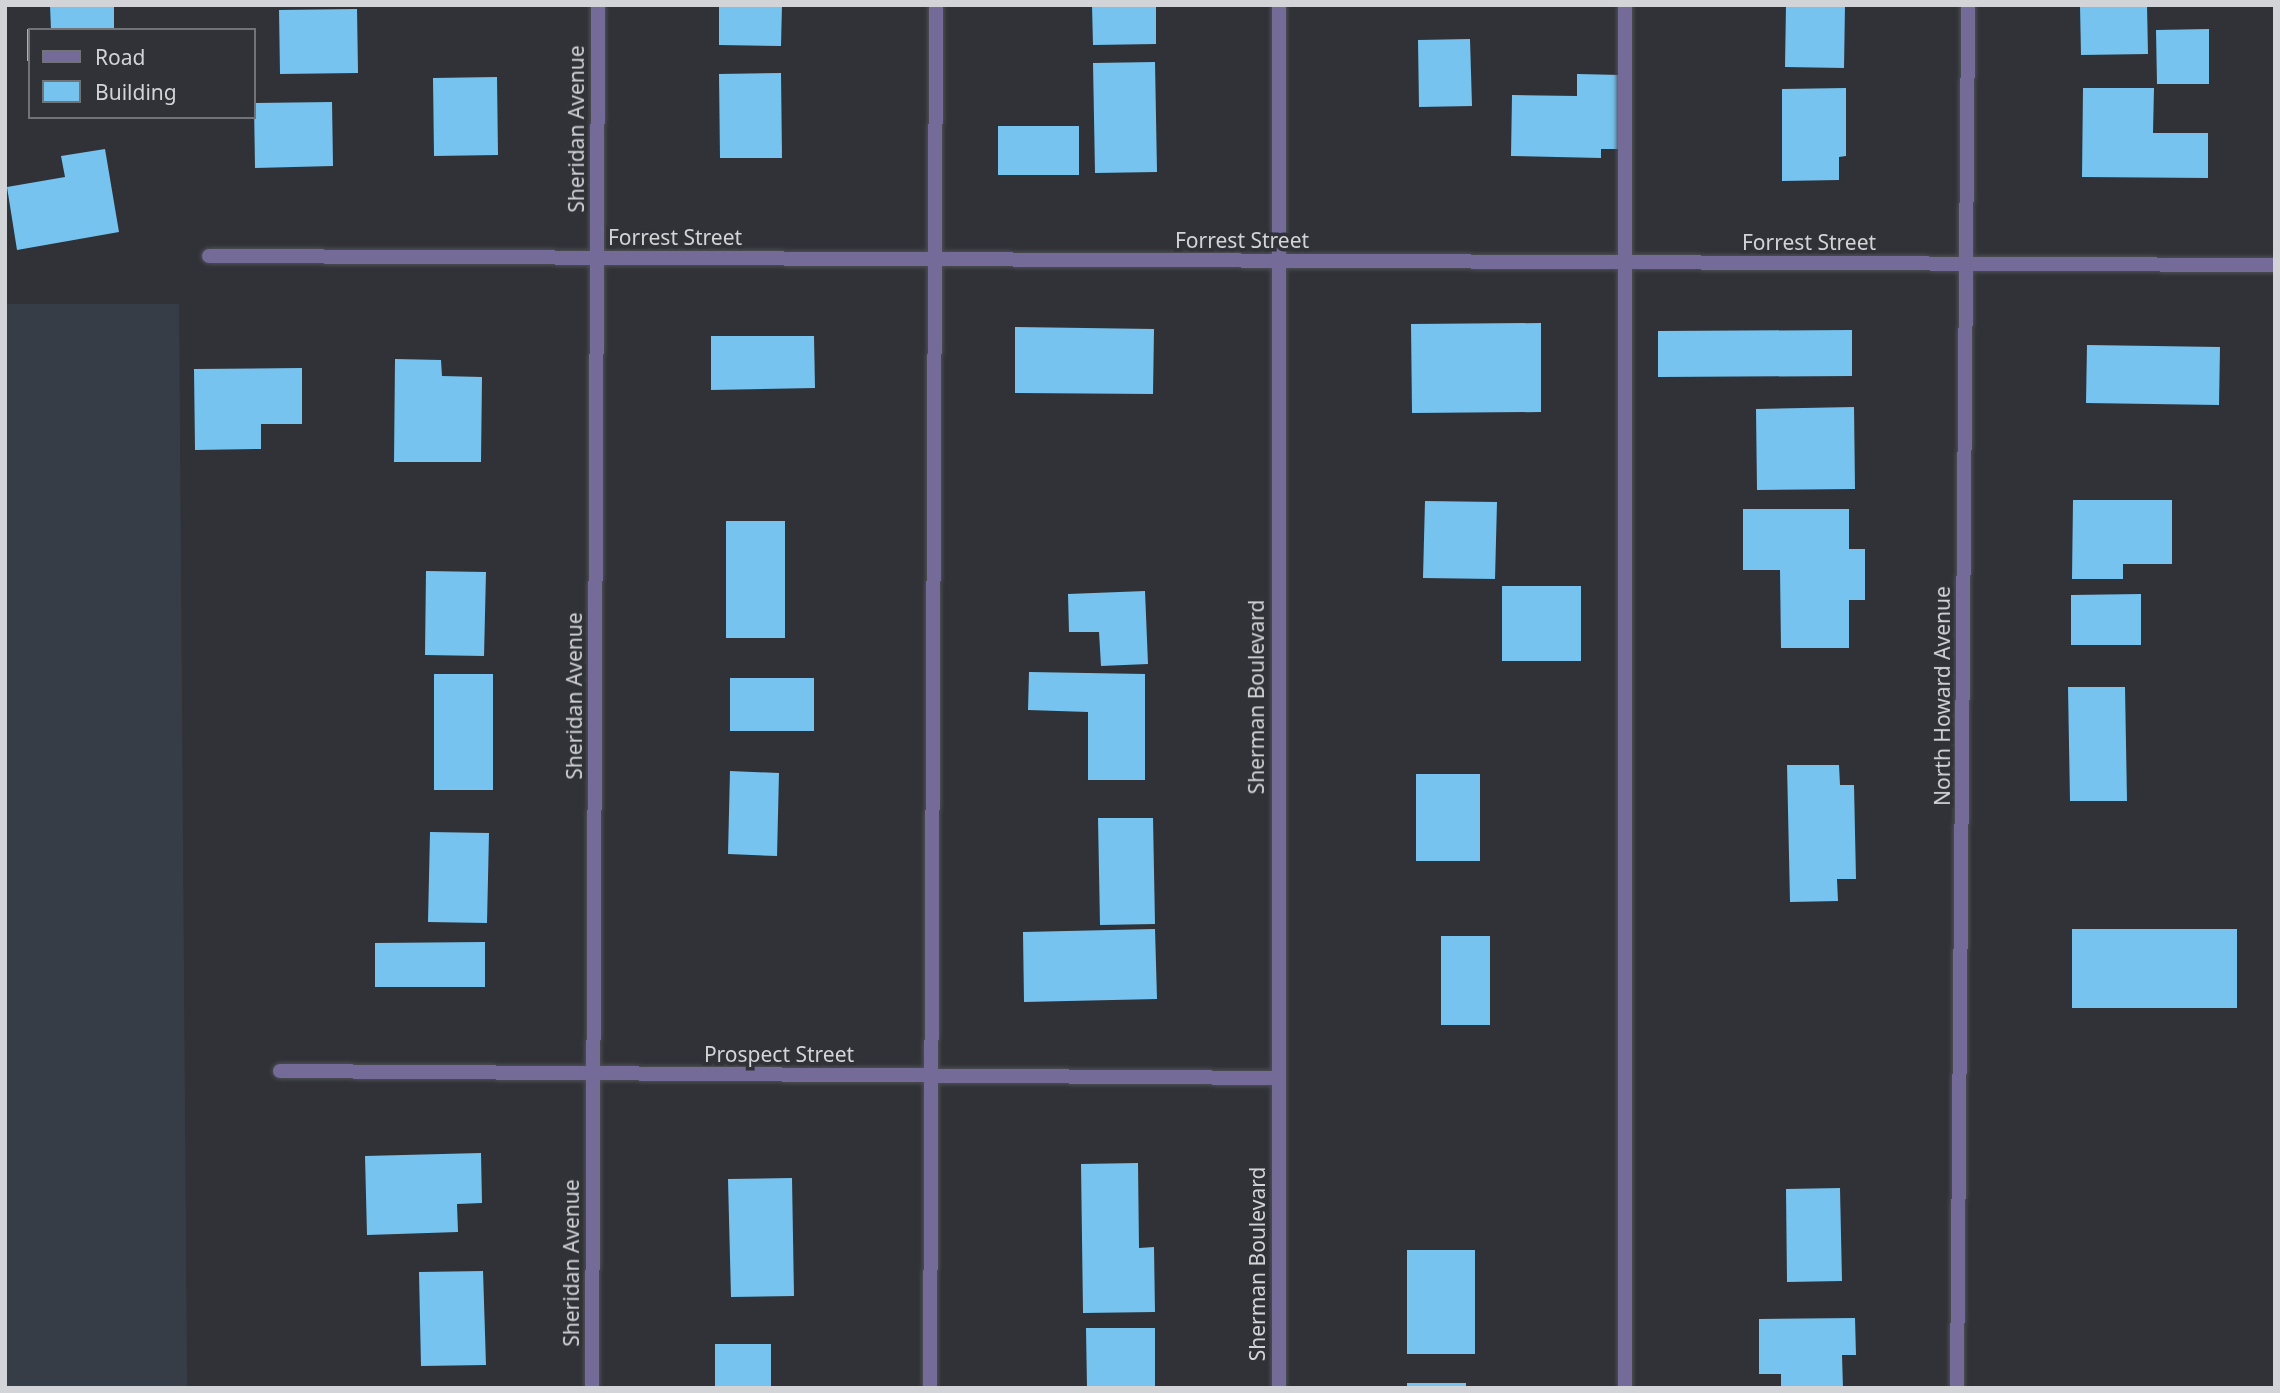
<!DOCTYPE html>
<html>
<head>
<meta charset="utf-8">
<style>
	body { margin:0 }
	#map { position:relative; width:2280px; height:1393px; overflow:hidden; background:#303237; font-family:"Noto Sans",sans-serif }
	div>[style] { position:absolute }
	.built>* { inset:0; background:#373d47 }
	.building>* { inset:0; background:#76c3ef }
	.roads { filter:drop-shadow(0 0 2px #4d4f54) drop-shadow(0 0 2px #4d4f54) }
	.lane>* { height:14px; margin:-7px; padding:0 7px; transform-origin:7px; border-radius:7px; background:#746b99 }
	.street>* { height:14px; margin:-7px; padding:0 7px; transform-origin:7px; border-radius:7px; background:#746b99 }
	span { translate:-50% -50%; white-space:nowrap; text-align:center; line-height:1.15; -webkit-text-stroke:7px #303237; paint-order:stroke }
	.street-label { font-size:21px; color:#d2d4d7 }
	.frame { position:absolute; inset:0; border:7px solid #d2d4d7; pointer-events:none }
	.legend { position:absolute; left:28px; top:28px; width:228px; height:91px; box-sizing:border-box; background:#303237; border:2px solid #717377; margin:0; padding:9px 12px; list-style:none; font-size:21px; color:#d2d4d7 }
	.legend li { display:flex; align-items:center; gap:14px; height:35px }
	.legend b { width:35px; border:2px solid #717377 }
</style>
</head>
<body>
<div id="map">
	<div class="built">
		<i style="clip-path:polygon(5px 304px,179px 304px,187px 1388px,5px 1388px)"></i>
	</div>
	<div class="building">
		<i style="clip-path:polygon(50px 5px,114px 5px,114px 30px,51px 30px)"></i>
		<i style="clip-path:polygon(719px 5px,782px 5px,781px 46px,719px 45px)"></i>
		<i style="clip-path:polygon(1092px 5px,1156px 5px,1156px 44px,1093px 45px)"></i>
		<i style="clip-path:polygon(1786px 5px,1845px 5px,1844px 68px,1785px 67px)"></i>
		<i style="clip-path:polygon(2080px 5px,2147px 5px,2148px 54px,2081px 55px)"></i>
		<i style="clip-path:polygon(357px 9px,358px 73px,280px 74px,279px 10px)"></i>
		<i style="clip-path:polygon(27px 29px,30px 29px,30px 61px,27px 61px)"></i>
		<i style="clip-path:polygon(2209px 29px,2209px 84px,2157px 84px,2156px 30px)"></i>
		<i style="clip-path:polygon(1470px 39px,1472px 106px,1419px 107px,1418px 40px)"></i>
		<i style="clip-path:polygon(1155px 62px,1157px 172px,1095px 173px,1093px 63px)"></i>
		<i style="clip-path:polygon(781px 73px,782px 158px,720px 158px,719px 74px)"></i>
		<i style="clip-path:polygon(1577px 74px,1621px 75px,1620px 149px,1601px 149px,1601px 158px,1511px 156px,1512px 95px,1577px 96px)"></i>
		<i style="clip-path:polygon(497px 77px,498px 155px,434px 156px,433px 78px)"></i>
		<i style="clip-path:polygon(1846px 88px,1846px 156px,1839px 157px,1839px 180px,1782px 181px,1782px 89px)"></i>
		<i style="clip-path:polygon(2083px 88px,2154px 88px,2153px 133px,2208px 133px,2208px 178px,2082px 177px)"></i>
		<i style="clip-path:polygon(332px 102px,333px 166px,255px 168px,254px 103px)"></i>
		<i style="clip-path:polygon(998px 126px,1079px 126px,1079px 175px,998px 175px)"></i>
		<i style="clip-path:polygon(105px 149px,119px 232px,17px 250px,7px 187px,65px 177px,61px 156px)"></i>
		<i style="clip-path:polygon(1541px 323px,1541px 412px,1412px 413px,1411px 324px)"></i>
		<i style="clip-path:polygon(1015px 327px,1154px 329px,1153px 394px,1015px 393px)"></i>
		<i style="clip-path:polygon(1852px 330px,1852px 376px,1658px 377px,1658px 331px)"></i>
		<i style="clip-path:polygon(711px 336px,814px 336px,815px 388px,711px 390px)"></i>
		<i style="clip-path:polygon(2087px 345px,2220px 347px,2219px 405px,2086px 403px)"></i>
		<i style="clip-path:polygon(395px 359px,441px 360px,442px 376px,482px 377px,481px 462px,394px 462px)"></i>
		<i style="clip-path:polygon(302px 368px,302px 424px,261px 424px,261px 449px,195px 450px,194px 369px)"></i>
		<i style="clip-path:polygon(1854px 407px,1855px 489px,1757px 490px,1756px 409px)"></i>
		<i style="clip-path:polygon(2073px 500px,2172px 500px,2172px 564px,2123px 564px,2123px 579px,2072px 579px)"></i>
		<i style="clip-path:polygon(1425px 501px,1497px 502px,1495px 579px,1423px 578px)"></i>
		<i style="clip-path:polygon(1743px 509px,1849px 509px,1849px 549px,1865px 549px,1865px 600px,1849px 600px,1849px 648px,1781px 648px,1780px 570px,1743px 570px)"></i>
		<i style="clip-path:polygon(726px 521px,785px 521px,785px 638px,726px 638px)"></i>
		<i style="clip-path:polygon(426px 571px,486px 572px,484px 656px,425px 655px)"></i>
		<i style="clip-path:polygon(1502px 586px,1581px 586px,1581px 661px,1502px 661px)"></i>
		<i style="clip-path:polygon(1145px 591px,1148px 664px,1101px 666px,1099px 632px,1069px 632px,1068px 594px)"></i>
		<i style="clip-path:polygon(2141px 594px,2141px 645px,2071px 645px,2071px 595px)"></i>
		<i style="clip-path:polygon(1029px 672px,1145px 674px,1145px 780px,1088px 780px,1088px 712px,1028px 710px)"></i>
		<i style="clip-path:polygon(434px 674px,493px 674px,493px 790px,434px 790px)"></i>
		<i style="clip-path:polygon(730px 678px,814px 678px,814px 731px,730px 731px)"></i>
		<i style="clip-path:polygon(2068px 687px,2125px 687px,2127px 801px,2070px 801px)"></i>
		<i style="clip-path:polygon(1787px 765px,1839px 765px,1840px 785px,1854px 785px,1856px 879px,1837px 879px,1838px 901px,1790px 902px)"></i>
		<i style="clip-path:polygon(730px 771px,779px 773px,777px 856px,728px 854px)"></i>
		<i style="clip-path:polygon(1416px 774px,1480px 774px,1480px 861px,1416px 861px)"></i>
		<i style="clip-path:polygon(1098px 818px,1153px 818px,1155px 924px,1100px 925px)"></i>
		<i style="clip-path:polygon(430px 832px,489px 833px,487px 923px,428px 922px)"></i>
		<i style="clip-path:polygon(1155px 929px,1157px 999px,1024px 1002px,1023px 932px)"></i>
		<i style="clip-path:polygon(2072px 929px,2237px 929px,2237px 1008px,2072px 1008px)"></i>
		<i style="clip-path:polygon(1441px 936px,1490px 936px,1490px 1025px,1441px 1025px)"></i>
		<i style="clip-path:polygon(485px 942px,485px 987px,375px 987px,375px 943px)"></i>
		<i style="clip-path:polygon(481px 1153px,482px 1203px,457px 1204px,458px 1232px,367px 1235px,365px 1156px)"></i>
		<i style="clip-path:polygon(1138px 1163px,1139px 1248px,1154px 1247px,1155px 1312px,1083px 1313px,1081px 1164px)"></i>
		<i style="clip-path:polygon(792px 1178px,794px 1296px,731px 1297px,728px 1179px)"></i>
		<i style="clip-path:polygon(1840px 1188px,1842px 1281px,1787px 1282px,1786px 1189px)"></i>
		<i style="clip-path:polygon(1407px 1250px,1475px 1250px,1475px 1354px,1407px 1354px)"></i>
		<i style="clip-path:polygon(483px 1271px,486px 1365px,421px 1366px,419px 1272px)"></i>
		<i style="clip-path:polygon(1855px 1318px,1856px 1355px,1842px 1355px,1843px 1388px,1781px 1388px,1781px 1374px,1759px 1374px,1759px 1319px)"></i>
		<i style="clip-path:polygon(1086px 1328px,1155px 1328px,1155px 1388px,1087px 1388px)"></i>
		<i style="clip-path:polygon(715px 1344px,771px 1344px,771px 1388px,715px 1388px)"></i>
		<i style="clip-path:polygon(1407px 1383px,1466px 1383px,1466px 1388px,1407px 1388px)"></i>
	</div>
	<div class="roads">
		<div class="lane">
			<i style="left:1625px;top:5px;width:1383px;rotate:90deg"></i>
			<i style="left:930px;top:1388px;width:1383px;rotate:-89.75deg"></i>
		</div>
		<div class="street">
			<i style="left:1279px;top:5px;width:1383px;rotate:90deg"></i>
			<i style="left:209px;top:256px;width:2066px;rotate:0.25deg"></i>
			<i style="left:280px;top:1071px;width:997px;rotate:0.4deg"></i>
			<i style="left:592px;top:1388px;width:1383px;rotate:-89.75deg"></i>
			<i style="left:1957px;top:1388px;width:1383px;rotate:-89.54deg"></i>
		</div>
	</div>
	<div class="street-label">
		<span style="left:576px;top:129px;rotate:-90deg">Sheridan Avenue</span>
		<span style="left:675px;top:237px">Forrest Street</span>
		<span style="left:1242px;top:240px">Forrest Street</span>
		<span style="left:1809px;top:242px">Forrest Street</span>
		<span style="left:574px;top:696px;rotate:-90deg">Sheridan Avenue</span>
		<span style="left:1942px;top:696px;rotate:-90deg">North Howard Avenue</span>
		<span style="left:1256px;top:697px;rotate:-90deg">Sherman Boulevard</span>
		<span style="left:779px;top:1054px">Prospect Street</span>
		<span style="left:571px;top:1263px;rotate:-90deg">Sheridan Avenue</span>
		<span style="left:1257px;top:1264px;rotate:-90deg">Sherman Boulevard</span>
	</div>
	<div class="frame"></div>
	<ul class="legend">
	<li><b style="height:9px;background:#746b99"></b>Road</li>
	<li><b style="height:19px;background:#76c3ef"></b>Building</li>
	</ul>
</div>
</body>
</html>
